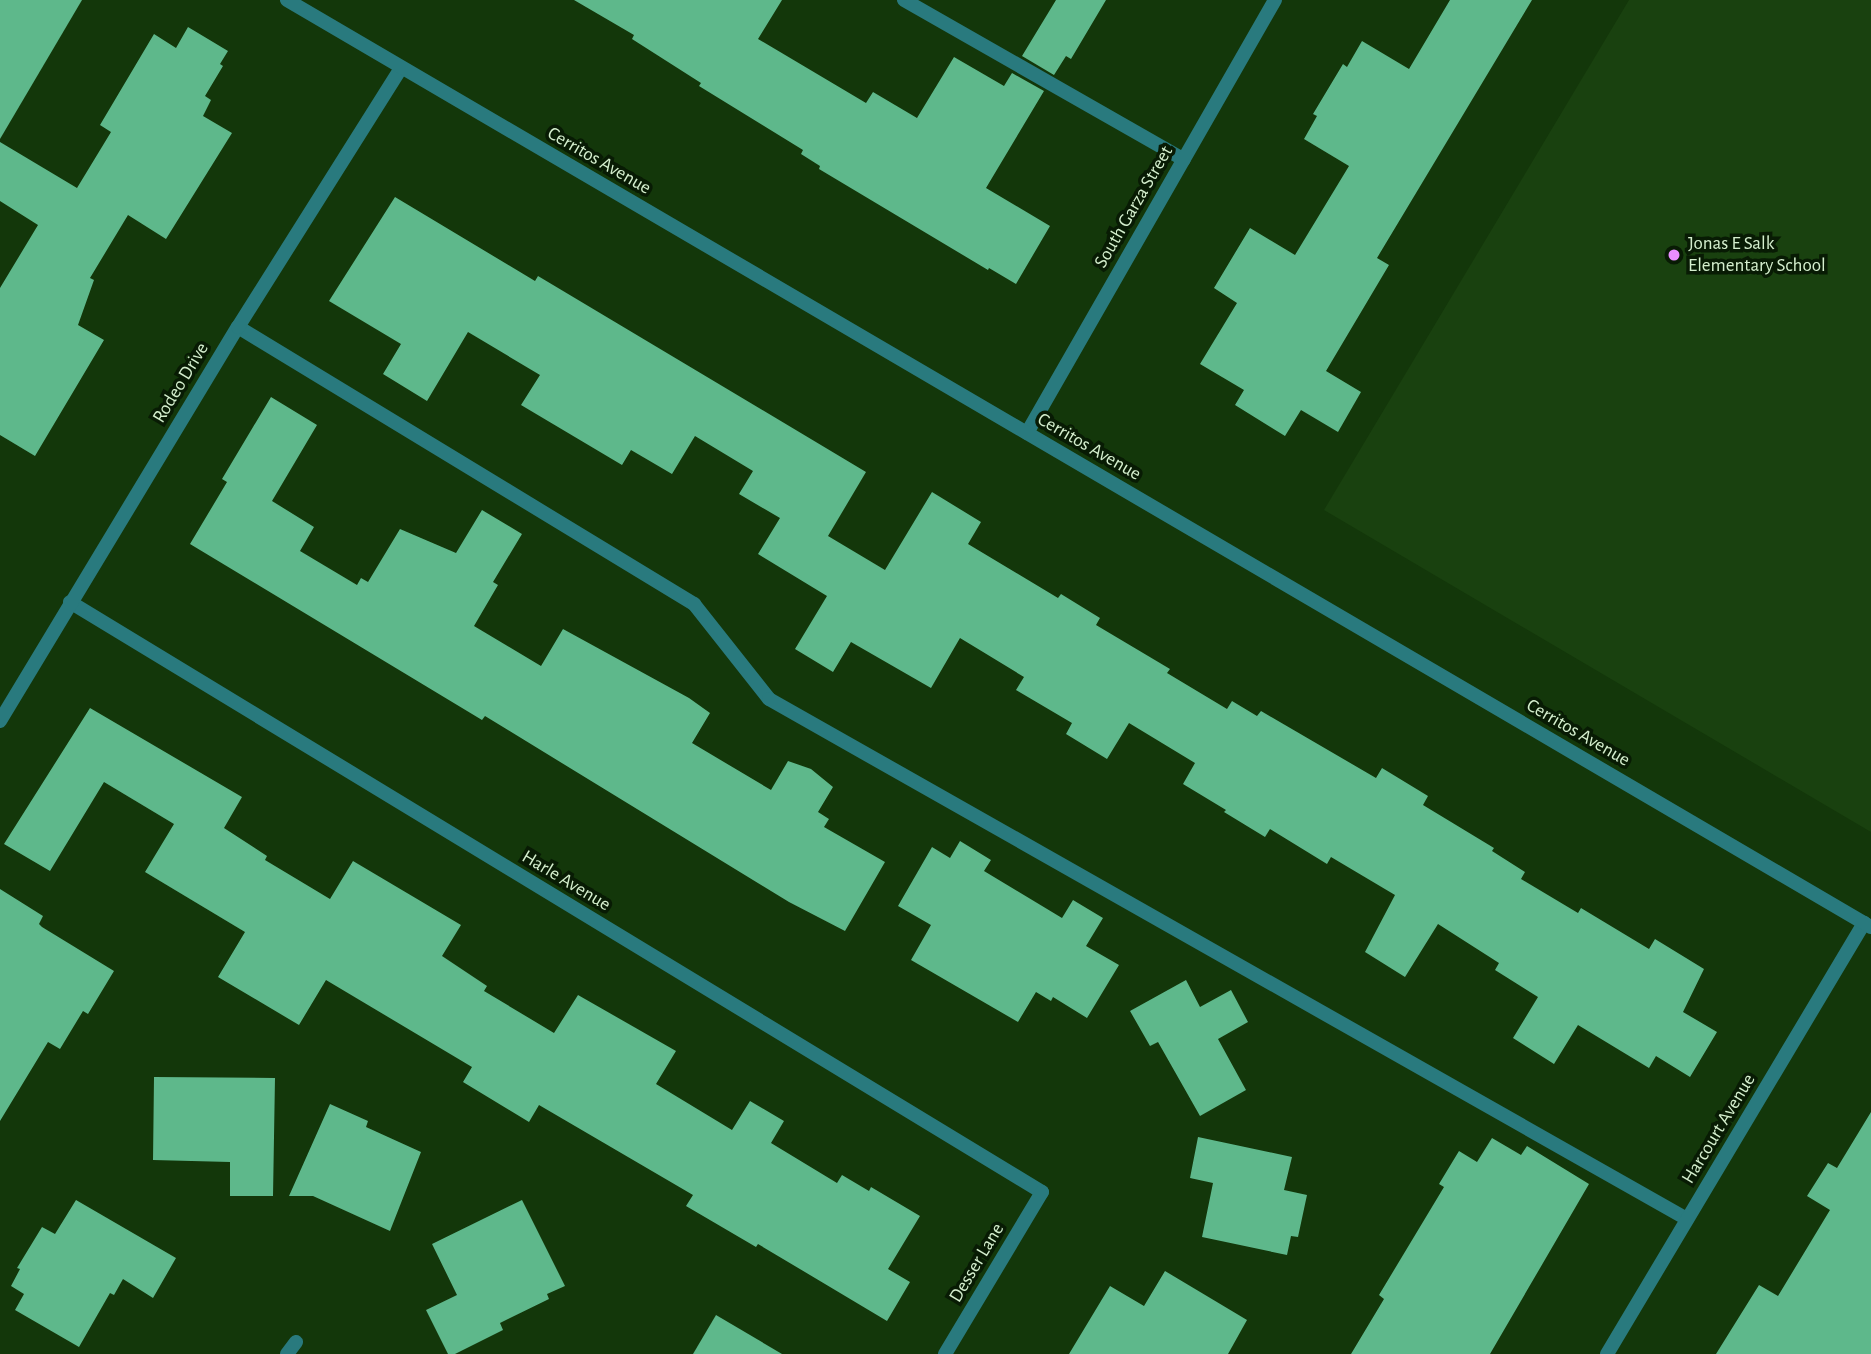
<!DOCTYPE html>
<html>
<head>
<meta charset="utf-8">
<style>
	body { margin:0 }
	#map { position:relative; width:1871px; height:1354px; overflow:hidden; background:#13370a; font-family:"Alegreya Sans",sans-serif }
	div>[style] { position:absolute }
	.built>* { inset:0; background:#19410f }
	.building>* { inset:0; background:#5eb88b }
	.service>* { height:14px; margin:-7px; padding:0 7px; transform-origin:7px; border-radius:7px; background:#297a7e }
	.minor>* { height:14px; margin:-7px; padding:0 7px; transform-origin:7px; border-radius:7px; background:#297a7e }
	.tertiary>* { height:14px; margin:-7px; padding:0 7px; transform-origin:7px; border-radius:7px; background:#297a7e }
	.dots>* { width:19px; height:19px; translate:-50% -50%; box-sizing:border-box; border:4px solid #081b04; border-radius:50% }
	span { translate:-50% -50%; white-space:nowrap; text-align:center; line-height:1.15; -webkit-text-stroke:7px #081b04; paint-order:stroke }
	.street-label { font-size:19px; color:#d5efce }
	.poi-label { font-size:19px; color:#d5efce }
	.left { translate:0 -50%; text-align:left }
</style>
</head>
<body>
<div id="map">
	<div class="built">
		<i style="clip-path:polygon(1629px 0,1871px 0,1871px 832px,1324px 510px)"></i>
	</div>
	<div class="building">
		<i style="clip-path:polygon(0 0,82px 0,0 139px)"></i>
		<i style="clip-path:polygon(574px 0,782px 0,758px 39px,866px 103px,873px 92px,917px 118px,954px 57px,1004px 86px,1012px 73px,1044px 91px,986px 188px,1050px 226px,1016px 284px,989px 268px,988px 270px,819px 169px,820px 166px,801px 154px,803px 150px,699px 86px,701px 83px,632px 39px,634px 35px)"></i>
		<i style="clip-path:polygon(1056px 0,1106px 0,1071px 59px,1066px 56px,1054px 75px,1022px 56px)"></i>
		<i style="clip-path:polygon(1450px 0,1532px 0,1377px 258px,1389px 265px,1326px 371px,1361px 392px,1338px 432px,1301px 410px,1285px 436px,1235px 405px,1244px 390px,1200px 364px,1237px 303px,1214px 288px,1250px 228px,1295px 255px,1349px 166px,1304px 139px,1317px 116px,1313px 114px,1343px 64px,1347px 67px,1362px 41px,1409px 69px)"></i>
		<i style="clip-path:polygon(188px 27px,228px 51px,220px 64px,223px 66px,205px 96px,211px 100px,203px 116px,232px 133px,166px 239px,128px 215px,90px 278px,94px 280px,78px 325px,104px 340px,35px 456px,0 435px,0 288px,38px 225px,0 201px,0 142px,77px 188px,111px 132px,100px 125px,154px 34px,176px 48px)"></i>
		<i style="clip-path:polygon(395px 197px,535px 281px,538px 276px,866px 472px,828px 536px,885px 570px,932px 492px,981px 522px,968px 544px,1058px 598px,1061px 594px,1100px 618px,1096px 625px,1170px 669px,1167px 673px,1227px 709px,1232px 701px,1257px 716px,1261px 711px,1376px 778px,1382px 768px,1428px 796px,1423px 805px,1494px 848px,1492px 851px,1525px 872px,1521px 879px,1578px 913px,1581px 908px,1649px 949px,1655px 939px,1704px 969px,1683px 1012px,1717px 1032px,1690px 1077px,1656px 1056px,1649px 1068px,1578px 1025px,1554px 1064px,1513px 1038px,1538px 997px,1495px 970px,1499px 963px,1438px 924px,1405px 977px,1365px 952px,1395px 895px,1331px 857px,1327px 864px,1270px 829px,1265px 837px,1224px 812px,1226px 810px,1183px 784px,1195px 763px,1129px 723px,1107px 759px,1066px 734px,1072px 723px,1016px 690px,1024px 677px,960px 638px,931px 688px,851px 642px,833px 672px,795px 649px,827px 596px,758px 554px,780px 518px,739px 494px,753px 471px,695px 436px,672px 474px,631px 450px,622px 465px,521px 405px,540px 375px,468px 332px,427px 401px,383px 374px,401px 344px,329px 301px)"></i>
		<i style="clip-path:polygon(271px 397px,317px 425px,272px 501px,314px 527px,300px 551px,357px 585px,361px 578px,368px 582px,400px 529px,456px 553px,482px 510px,522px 534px,493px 582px,498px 585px,474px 626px,541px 666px,563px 629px,689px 698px,710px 713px,692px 743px,771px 790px,788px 761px,811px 769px,833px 787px,818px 812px,829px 819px,824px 827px,885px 862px,845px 931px,789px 902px,485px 716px,482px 720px,190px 544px,227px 482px,222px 479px)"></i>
		<i style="clip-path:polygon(90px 708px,242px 797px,224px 828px,267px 856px,265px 860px,330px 899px,353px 861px,461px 925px,442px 956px,487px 986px,484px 991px,554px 1033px,578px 995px,676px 1051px,656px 1084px,732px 1130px,750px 1101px,784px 1121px,771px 1143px,837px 1183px,842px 1175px,869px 1191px,871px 1187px,920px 1216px,888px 1269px,910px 1282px,887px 1321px,758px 1244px,756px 1247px,686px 1206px,693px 1195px,539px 1105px,529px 1122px,463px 1082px,472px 1067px,326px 980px,299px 1025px,218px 977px,245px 932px,145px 872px,174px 824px,104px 782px,50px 871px,4px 844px)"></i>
		<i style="clip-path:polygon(960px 841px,991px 860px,984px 871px,1062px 918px,1073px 900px,1103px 918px,1086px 946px,1119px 965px,1087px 1018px,1053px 997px,1051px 1001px,1036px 992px,1018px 1022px,911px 960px,931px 925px,898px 906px,932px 847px,950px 858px)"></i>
		<i style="clip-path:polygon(0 889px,43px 916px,39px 924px,42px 927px,114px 971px,88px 1014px,83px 1011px,60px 1049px,48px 1042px,0 1121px)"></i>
		<i style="clip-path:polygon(1186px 980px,1200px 1007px,1231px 990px,1248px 1022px,1218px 1039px,1246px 1090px,1200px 1116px,1158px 1042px,1150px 1046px,1130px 1011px)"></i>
		<i style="clip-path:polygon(154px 1077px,275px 1078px,273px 1196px,230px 1196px,230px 1162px,153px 1160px)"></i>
		<i style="clip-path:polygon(330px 1104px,368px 1121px,366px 1127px,421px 1152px,390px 1231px,313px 1196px,289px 1196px)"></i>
		<i style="clip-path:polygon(1871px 1112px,1871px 1354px,1716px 1354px,1759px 1285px,1778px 1296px,1830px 1210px,1807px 1196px,1828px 1163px,1837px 1168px)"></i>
		<i style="clip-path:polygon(1198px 1137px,1292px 1157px,1284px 1190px,1307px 1195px,1298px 1237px,1291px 1236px,1287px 1255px,1202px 1237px,1213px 1183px,1190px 1178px)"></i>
		<i style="clip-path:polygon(1492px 1138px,1521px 1155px,1527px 1146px,1589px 1184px,1490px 1354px,1351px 1354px,1384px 1299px,1379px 1295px,1444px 1187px,1439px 1184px,1459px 1151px,1477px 1162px)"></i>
		<i style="clip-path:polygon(76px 1200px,176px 1258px,153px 1298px,123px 1279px,114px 1295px,110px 1293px,79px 1347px,15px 1310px,24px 1294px,11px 1286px,20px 1269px,17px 1268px,42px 1227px,55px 1234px)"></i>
		<i style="clip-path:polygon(522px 1200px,565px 1286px,547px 1294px,549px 1299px,500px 1323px,503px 1330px,455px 1354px,448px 1354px,426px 1310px,457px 1295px,432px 1244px)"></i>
		<i style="clip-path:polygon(1165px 1271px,1247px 1320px,1228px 1354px,1069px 1354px,1110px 1286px,1144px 1306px)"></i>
		<i style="clip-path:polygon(716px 1315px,782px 1354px,693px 1354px)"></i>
	</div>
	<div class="service">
		<i style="left:904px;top:0;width:322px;rotate:29.7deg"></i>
		<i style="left:238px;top:327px;width:534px;rotate:31.28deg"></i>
		<i style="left:694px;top:604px;width:121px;rotate:51.7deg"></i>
		<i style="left:769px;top:699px;width:1055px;rotate:29.53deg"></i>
	</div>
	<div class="minor">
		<i style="left:1027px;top:433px;width:499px;rotate:-60.2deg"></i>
		<i style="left:70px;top:602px;width:1137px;rotate:31.26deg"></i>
		<i style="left:1042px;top:1192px;width:189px;rotate:120.9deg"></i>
		<i style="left:0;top:721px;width:460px;rotate:-58.9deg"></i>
		<i style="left:238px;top:327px;width:306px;rotate:-57.8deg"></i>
		<i style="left:287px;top:1354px;width:15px;rotate:-53deg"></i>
		<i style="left:1607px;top:1354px;width:502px;rotate:-59.19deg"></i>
	</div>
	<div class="tertiary">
		<i style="left:287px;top:0;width:1835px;rotate:30.34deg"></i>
	</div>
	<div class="dots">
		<i style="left:1674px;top:255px;background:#e98efe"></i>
	</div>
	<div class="street-label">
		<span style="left:599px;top:161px;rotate:30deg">Cerritos Avenue</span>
		<span style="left:1134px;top:207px;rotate:-60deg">South Garza Street</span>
		<span style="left:181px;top:383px;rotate:-59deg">Rodeo Drive</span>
		<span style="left:1089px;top:447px;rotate:30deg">Cerritos Avenue</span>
		<span style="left:1578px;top:733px;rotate:30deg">Cerritos Avenue</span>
		<span style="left:566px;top:881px;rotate:31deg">Harle Avenue</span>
		<span style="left:1719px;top:1129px;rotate:-59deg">Harcourt Avenue</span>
		<span style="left:977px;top:1263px;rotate:-59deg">Desser Lane</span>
	</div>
	<div class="poi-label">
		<span class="left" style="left:1688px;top:255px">Jonas E Salk<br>Elementary School</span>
	</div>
</div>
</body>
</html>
